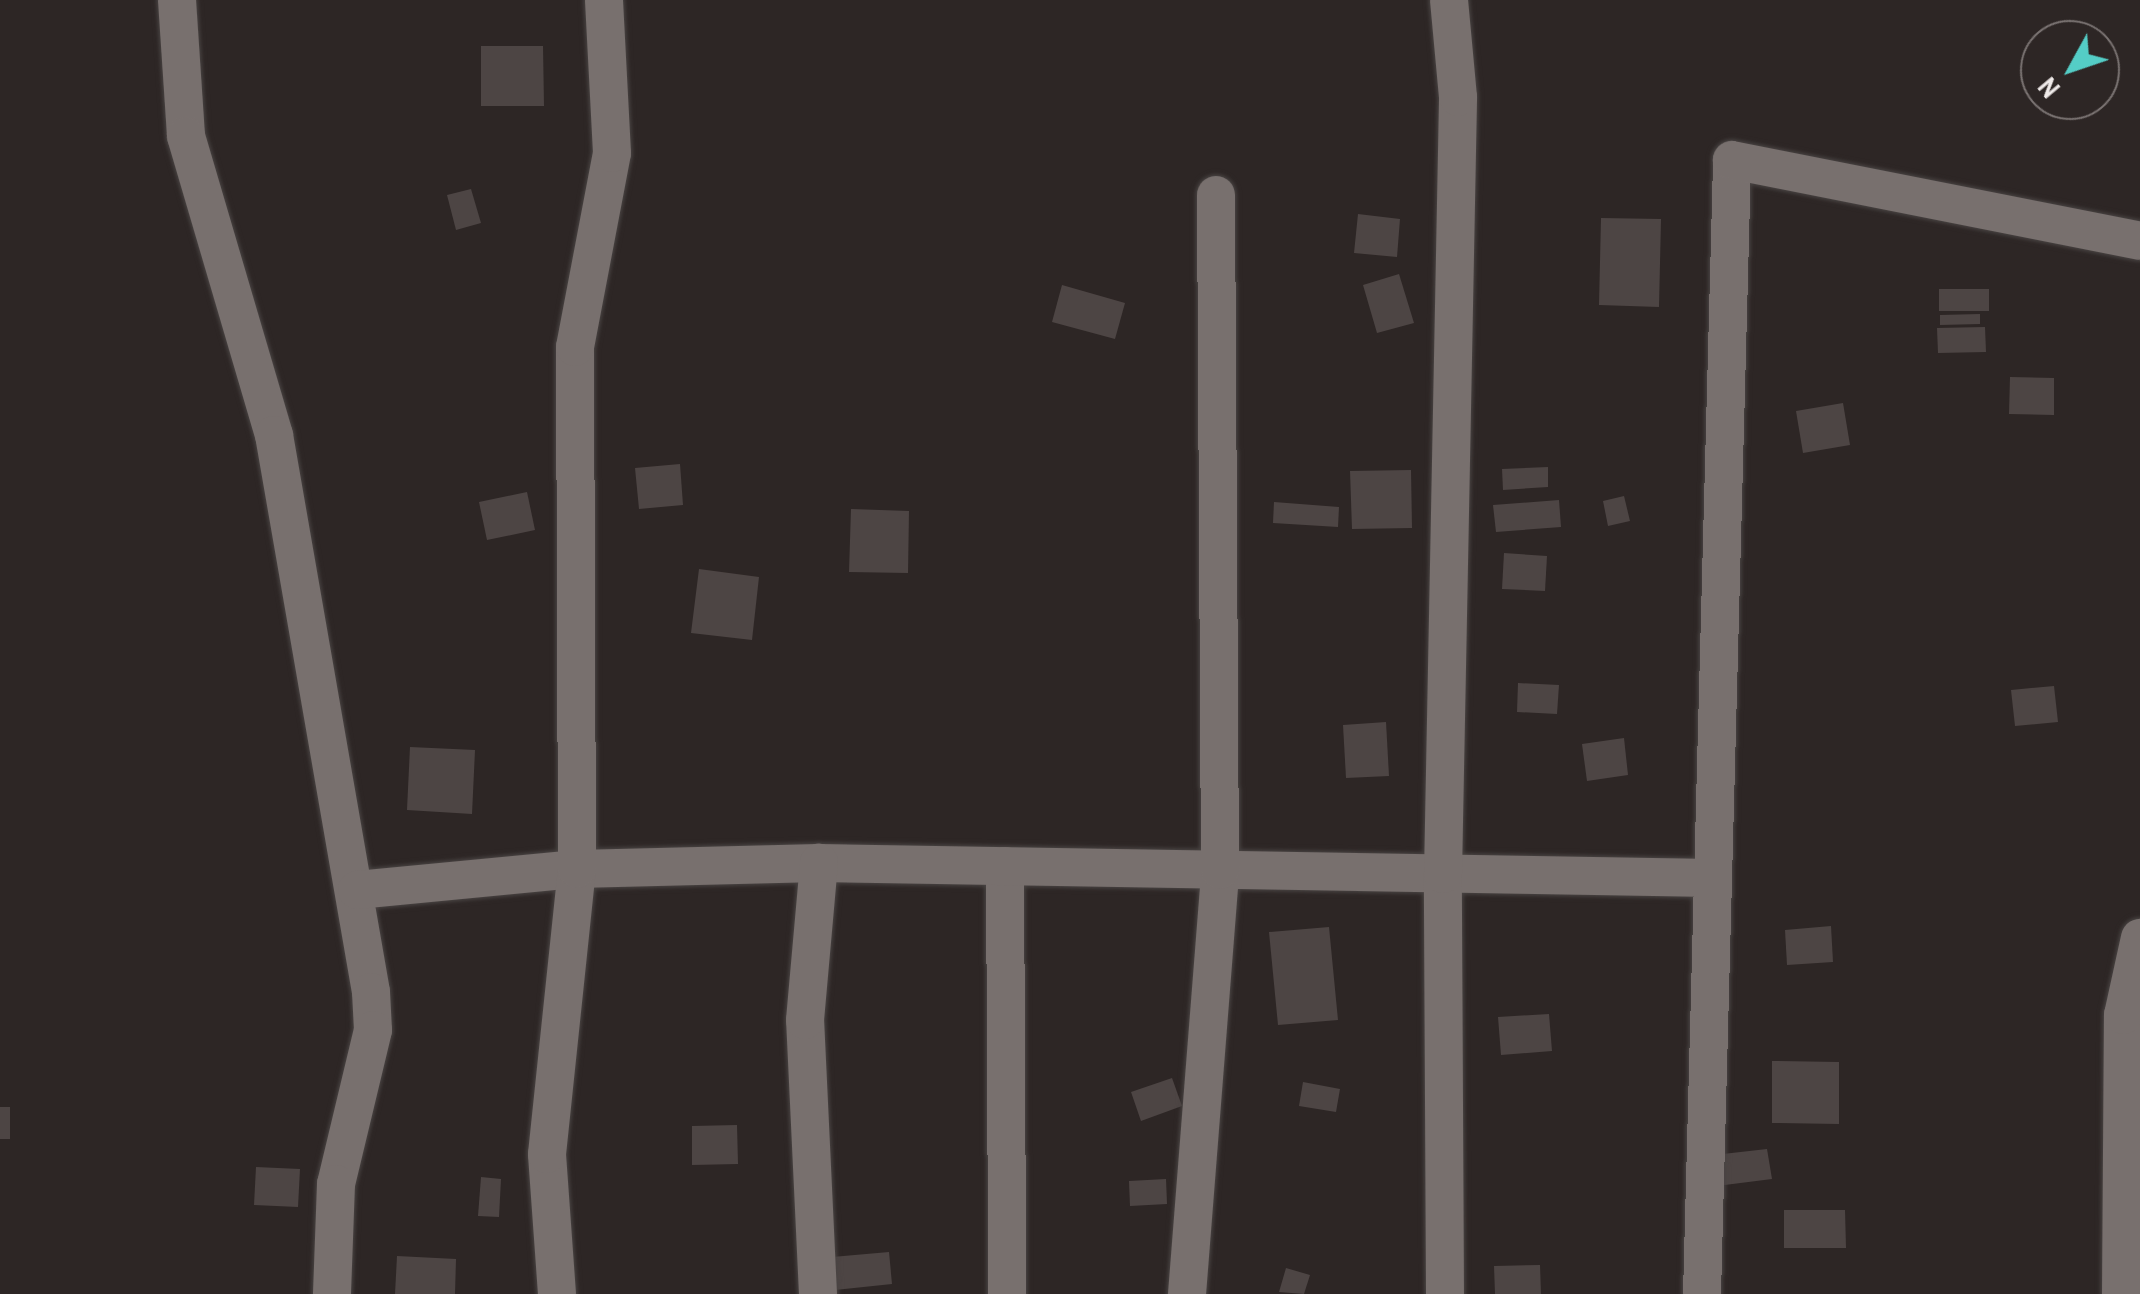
<!DOCTYPE html>
<html>
<head>
<meta charset="utf-8">
<style>
	body { margin:0 }
	#map { position:relative; width:2140px; height:1294px; overflow:hidden; background:#2d2625; font-family:"Archivo Narrow",sans-serif }
	div>[style] { position:absolute }
	.building>* { inset:0; background:#4d4544 }
	.roads { filter:drop-shadow(0 0 2px #494443) drop-shadow(0 0 2px #494443) }
	.minor>* { height:38px; margin:-19px; padding:0 19px; transform-origin:19px; border-radius:19px; background:#78706e }
	span { translate:-50% -50%; white-space:nowrap; text-align:center; line-height:1.15; -webkit-text-stroke:9px #2d2625; paint-order:stroke }
	.north { position:absolute; left:2020px; top:20px; width:100px; height:100px; box-sizing:border-box; background:#2d2625; border:2px solid #7b7473; border-radius:50%; rotate:230deg; font-size:28px; font-weight:700; line-height:40px; text-align:center; color:#efeae9 }
	.north::after { content:''; display:block; margin:auto; width:35px; height:45px; background:#54cdc6; clip-path:polygon(50% 0,100% 100%,50% 72%,0 100%) }
</style>
</head>
<body>
<div id="map">
	<div class="building">
		<i style="clip-path:polygon(481px 46px,543px 46px,544px 106px,481px 106px)"></i>
		<i style="clip-path:polygon(471px 189px,481px 223px,456px 230px,447px 195px)"></i>
		<i style="clip-path:polygon(1358px 214px,1400px 219px,1397px 257px,1354px 253px)"></i>
		<i style="clip-path:polygon(1601px 218px,1661px 219px,1659px 307px,1599px 305px)"></i>
		<i style="clip-path:polygon(1399px 274px,1414px 323px,1377px 333px,1363px 285px)"></i>
		<i style="clip-path:polygon(1062px 285px,1125px 303px,1115px 339px,1052px 322px)"></i>
		<i style="clip-path:polygon(1939px 289px,1989px 289px,1989px 311px,1939px 311px)"></i>
		<i style="clip-path:polygon(1980px 314px,1980px 324px,1940px 325px,1940px 315px)"></i>
		<i style="clip-path:polygon(1985px 327px,1986px 352px,1938px 353px,1937px 328px)"></i>
		<i style="clip-path:polygon(2010px 377px,2054px 378px,2054px 415px,2009px 414px)"></i>
		<i style="clip-path:polygon(1843px 403px,1850px 445px,1803px 453px,1796px 411px)"></i>
		<i style="clip-path:polygon(680px 464px,683px 505px,639px 509px,635px 468px)"></i>
		<i style="clip-path:polygon(1548px 467px,1548px 487px,1503px 490px,1502px 469px)"></i>
		<i style="clip-path:polygon(1411px 470px,1412px 528px,1352px 529px,1350px 471px)"></i>
		<i style="clip-path:polygon(527px 492px,535px 530px,487px 540px,479px 502px)"></i>
		<i style="clip-path:polygon(1624px 496px,1630px 521px,1608px 526px,1603px 501px)"></i>
		<i style="clip-path:polygon(1559px 500px,1561px 527px,1496px 532px,1493px 505px)"></i>
		<i style="clip-path:polygon(1274px 502px,1339px 507px,1338px 527px,1273px 523px)"></i>
		<i style="clip-path:polygon(851px 509px,909px 511px,908px 573px,849px 572px)"></i>
		<i style="clip-path:polygon(1504px 553px,1547px 556px,1545px 591px,1502px 589px)"></i>
		<i style="clip-path:polygon(699px 569px,759px 577px,752px 640px,691px 633px)"></i>
		<i style="clip-path:polygon(1518px 683px,1559px 685px,1557px 714px,1517px 712px)"></i>
		<i style="clip-path:polygon(2054px 686px,2058px 722px,2015px 726px,2011px 690px)"></i>
		<i style="clip-path:polygon(1386px 722px,1389px 776px,1346px 778px,1343px 725px)"></i>
		<i style="clip-path:polygon(1624px 738px,1628px 775px,1587px 781px,1582px 744px)"></i>
		<i style="clip-path:polygon(410px 747px,475px 750px,472px 814px,407px 810px)"></i>
		<i style="clip-path:polygon(1831px 926px,1833px 962px,1787px 965px,1785px 930px)"></i>
		<i style="clip-path:polygon(1329px 927px,1338px 1020px,1278px 1025px,1269px 932px)"></i>
		<i style="clip-path:polygon(1549px 1014px,1552px 1051px,1501px 1055px,1498px 1017px)"></i>
		<i style="clip-path:polygon(1772px 1061px,1839px 1062px,1839px 1124px,1772px 1123px)"></i>
		<i style="clip-path:polygon(1172px 1078px,1182px 1106px,1141px 1121px,1131px 1092px)"></i>
		<i style="clip-path:polygon(1303px 1082px,1340px 1089px,1336px 1112px,1299px 1106px)"></i>
		<i style="clip-path:polygon(0 1107px,10px 1107px,10px 1139px,0 1139px)"></i>
		<i style="clip-path:polygon(737px 1125px,738px 1164px,692px 1165px,692px 1126px)"></i>
		<i style="clip-path:polygon(1767px 1149px,1772px 1179px,1709px 1187px,1705px 1156px)"></i>
		<i style="clip-path:polygon(256px 1167px,300px 1169px,298px 1207px,254px 1205px)"></i>
		<i style="clip-path:polygon(481px 1177px,501px 1179px,499px 1217px,478px 1216px)"></i>
		<i style="clip-path:polygon(1166px 1179px,1167px 1204px,1130px 1206px,1129px 1181px)"></i>
		<i style="clip-path:polygon(1784px 1210px,1845px 1210px,1846px 1248px,1784px 1248px)"></i>
		<i style="clip-path:polygon(889px 1252px,892px 1284px,835px 1290px,832px 1257px)"></i>
		<i style="clip-path:polygon(397px 1256px,456px 1259px,455px 1294px,395px 1294px)"></i>
		<i style="clip-path:polygon(1540px 1265px,1541px 1294px,1495px 1294px,1494px 1266px)"></i>
		<i style="clip-path:polygon(1286px 1268px,1310px 1275px,1304px 1294px,1279px 1292px)"></i>
	</div>
	<div class="roads">
		<div class="minor">
			<i style="left:177px;top:0;width:136px;rotate:86.2deg"></i>
			<i style="left:186px;top:136px;width:312px;rotate:73.6deg"></i>
			<i style="left:274px;top:435px;width:565px;rotate:80.12deg"></i>
			<i style="left:371px;top:992px;width:38px;rotate:87deg"></i>
			<i style="left:373px;top:1030px;width:158px;rotate:103.5deg"></i>
			<i style="left:336px;top:1184px;width:110px;rotate:92.1deg"></i>
			<i style="left:1005px;top:866px;width:428px;rotate:89.7deg"></i>
			<i style="left:357px;top:890px;width:221px;rotate:-5.5deg"></i>
			<i style="left:577px;top:869px;width:242px;rotate:-1.4deg"></i>
			<i style="left:819px;top:863px;width:894px;rotate:0.96deg"></i>
			<i style="left:557px;top:1294px;width:140px;rotate:-94.1deg"></i>
			<i style="left:547px;top:1154px;width:287px;rotate:-84deg"></i>
			<i style="left:577px;top:869px;width:522px;rotate:-90.22deg"></i>
			<i style="left:575px;top:347px;width:197px;rotate:-79.2deg"></i>
			<i style="left:612px;top:153px;width:153px;rotate:-93deg"></i>
			<i style="left:818px;top:1294px;width:274px;rotate:-92.7deg"></i>
			<i style="left:805px;top:1020px;width:158px;rotate:-84.9deg"></i>
			<i style="left:1187px;top:1294px;width:425px;rotate:-85.5deg"></i>
			<i style="left:1220px;top:870px;width:675px;rotate:-90.34deg"></i>
			<i style="left:1445px;top:1294px;width:420px;rotate:-90.3deg"></i>
			<i style="left:1443px;top:874px;width:777px;rotate:-88.89deg"></i>
			<i style="left:1458px;top:97px;width:97px;rotate:-95.3deg"></i>
			<i style="left:1702px;top:1294px;width:1134px;rotate:-88.48deg"></i>
			<i style="left:1732px;top:160px;width:416px;rotate:11.2deg"></i>
			<i style="left:2121px;top:1294px;width:279px;rotate:-89.6deg"></i>
			<i style="left:2123px;top:1015px;width:79px;rotate:-77.6deg"></i>
		</div>
	</div>
	<div class="north">N</div>
</div>
</body>
</html>
